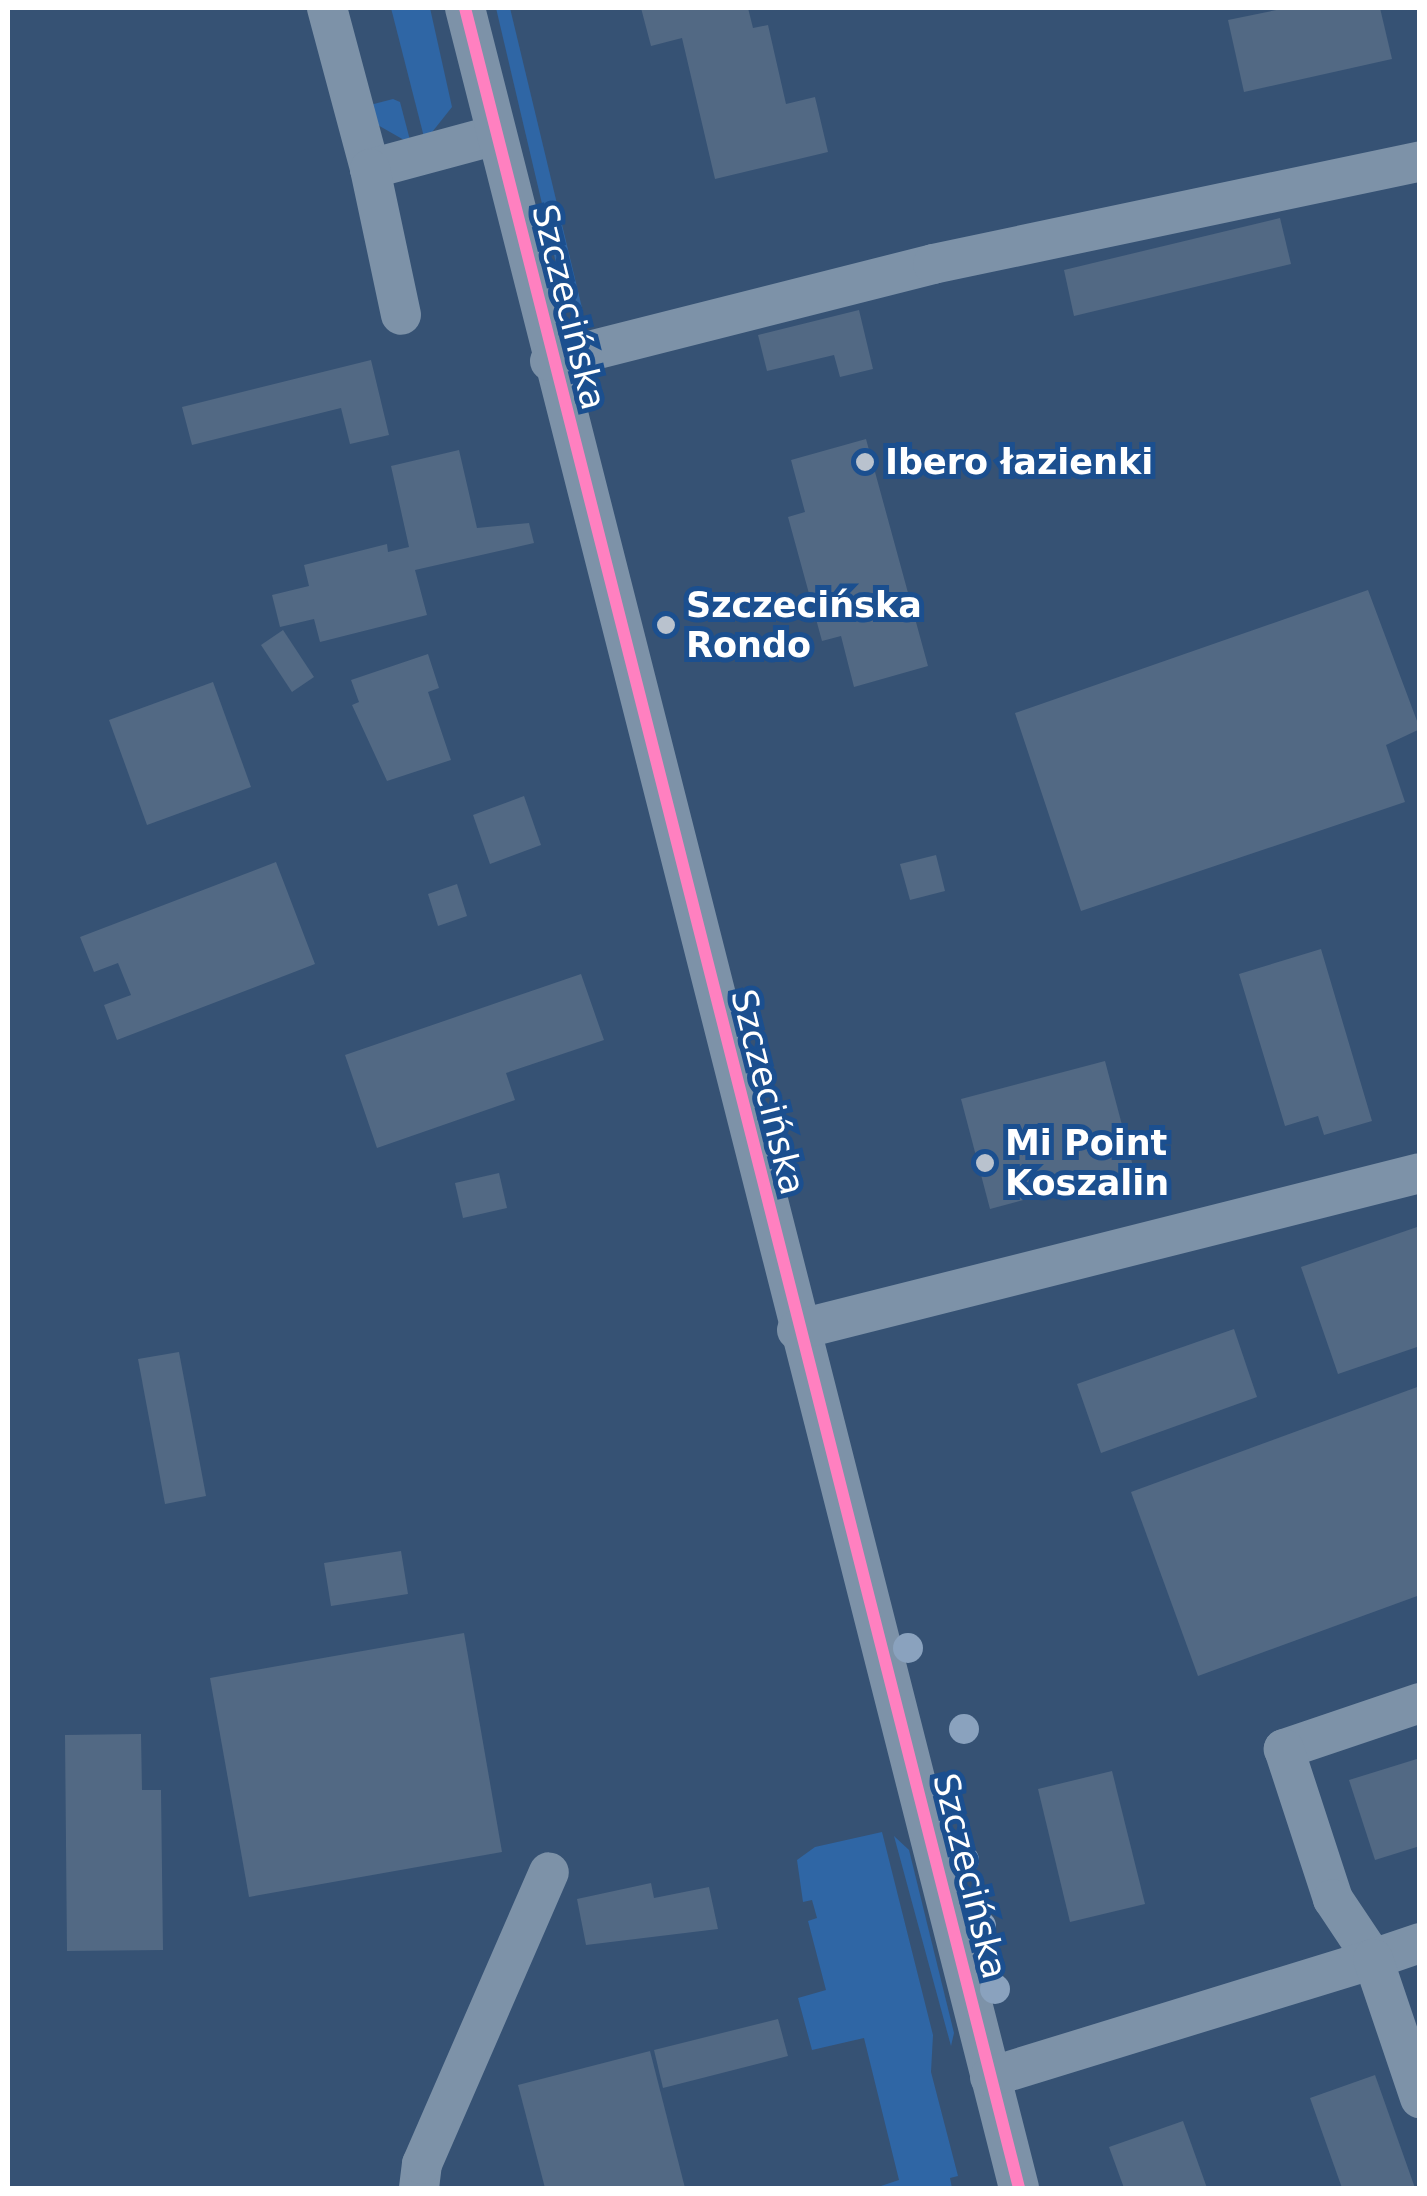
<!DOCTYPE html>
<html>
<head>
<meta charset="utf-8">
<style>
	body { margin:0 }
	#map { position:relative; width:1427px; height:2196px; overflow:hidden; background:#365274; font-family:"DejaVu Sans",sans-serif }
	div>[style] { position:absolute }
	.green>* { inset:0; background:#2f66a5 }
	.building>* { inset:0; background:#526984 }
	.minor>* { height:40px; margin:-20px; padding:0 20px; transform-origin:20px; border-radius:20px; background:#7d92a8 }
	.cycleway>* { height:12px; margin:-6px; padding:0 6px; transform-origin:6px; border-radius:6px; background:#ff80c0 }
	.trees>* { width:30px; height:30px; margin:-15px; border-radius:50%; background:#8aa2be }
	.dots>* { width:28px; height:28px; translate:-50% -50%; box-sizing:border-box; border:5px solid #1b4f8f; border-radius:50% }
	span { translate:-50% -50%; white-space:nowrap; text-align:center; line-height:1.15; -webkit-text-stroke:10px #1b4f8f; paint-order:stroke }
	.street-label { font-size:35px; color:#fff }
	.poi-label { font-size:35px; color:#fff; font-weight:700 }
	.left { translate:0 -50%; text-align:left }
	.frame { position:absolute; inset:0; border:10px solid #fff; pointer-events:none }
</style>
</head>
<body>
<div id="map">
	<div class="green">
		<i style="clip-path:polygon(391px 8px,430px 8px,452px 107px,425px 141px)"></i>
		<i style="clip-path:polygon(496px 8px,510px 8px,583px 312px,559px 276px)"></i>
		<i style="clip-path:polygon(393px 99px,400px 102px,411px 144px,376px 124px,370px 105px)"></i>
		<i style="clip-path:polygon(882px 1832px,933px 2035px,931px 2072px,958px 2176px,950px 2178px,952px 2188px,875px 2188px,899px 2180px,864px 2038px,812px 2050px,798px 1998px,826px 1990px,808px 1921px,817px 1918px,812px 1900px,803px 1902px,797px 1860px,815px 1847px)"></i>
		<i style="clip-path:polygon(894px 1836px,909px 1850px,954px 2033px,951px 2046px)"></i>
	</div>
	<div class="building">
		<i style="clip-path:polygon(641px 8px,748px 8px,753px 28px,768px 25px,786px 104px,815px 97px,828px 152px,715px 179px,682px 38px,651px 46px)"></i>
		<i style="clip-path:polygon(1286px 8px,1380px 8px,1392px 59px,1244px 92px,1228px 20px)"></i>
		<i style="clip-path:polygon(1280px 218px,1291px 264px,1074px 316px,1064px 270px)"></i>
		<i style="clip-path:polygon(859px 310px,873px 369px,840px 377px,834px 355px,767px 371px,758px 335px)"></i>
		<i style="clip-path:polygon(371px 360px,389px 435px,350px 444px,341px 408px,192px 445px,182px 407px)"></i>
		<i style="clip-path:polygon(866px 439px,928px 666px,854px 687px,841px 636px,822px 641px,788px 517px,805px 512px,791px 460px)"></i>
		<i style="clip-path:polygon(459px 450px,477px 528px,529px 523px,534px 543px,415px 570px,427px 615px,320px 642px,314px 619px,280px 627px,272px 595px,309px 586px,304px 565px,387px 544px,388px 552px,409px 547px,391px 466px)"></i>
		<i style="clip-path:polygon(1368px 590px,1420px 729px,1386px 745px,1405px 802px,1081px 911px,1015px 713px)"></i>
		<i style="clip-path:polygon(283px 630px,314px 677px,292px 692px,261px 645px)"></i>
		<i style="clip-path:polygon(428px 654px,439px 688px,428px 692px,451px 760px,387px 781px,352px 705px,359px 702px,351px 680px)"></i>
		<i style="clip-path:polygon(213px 682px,251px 787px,147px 825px,109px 720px)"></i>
		<i style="clip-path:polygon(524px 796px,541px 845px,490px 864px,473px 815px)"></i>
		<i style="clip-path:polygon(936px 855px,945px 891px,910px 900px,900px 864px)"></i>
		<i style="clip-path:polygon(276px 862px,315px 964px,117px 1040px,104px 1005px,131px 995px,118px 963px,94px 972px,80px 937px)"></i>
		<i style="clip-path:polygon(457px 884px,467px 916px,438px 926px,428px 894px)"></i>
		<i style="clip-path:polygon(1321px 949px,1372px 1121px,1324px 1135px,1318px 1116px,1285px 1126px,1239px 974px)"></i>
		<i style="clip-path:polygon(581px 974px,604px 1040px,506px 1073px,515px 1100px,377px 1148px,345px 1055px)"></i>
		<i style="clip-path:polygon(1105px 1061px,1134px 1170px,990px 1209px,961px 1099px)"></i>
		<i style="clip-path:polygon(499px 1173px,507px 1208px,463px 1218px,455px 1183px)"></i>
		<i style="clip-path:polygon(1420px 1226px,1420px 1346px,1338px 1374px,1301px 1267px)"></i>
		<i style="clip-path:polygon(1234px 1329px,1257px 1397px,1101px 1453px,1077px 1384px)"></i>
		<i style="clip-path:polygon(179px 1352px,206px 1496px,165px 1504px,138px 1359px)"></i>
		<i style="clip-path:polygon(1420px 1386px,1420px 1595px,1198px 1676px,1131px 1492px)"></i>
		<i style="clip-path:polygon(401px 1551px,408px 1594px,331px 1606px,324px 1563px)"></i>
		<i style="clip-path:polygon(464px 1633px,502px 1852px,249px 1897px,210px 1678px)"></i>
		<i style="clip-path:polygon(141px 1734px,142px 1790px,161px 1790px,163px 1950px,67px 1951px,65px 1735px)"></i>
		<i style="clip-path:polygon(1420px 1758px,1420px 1846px,1375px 1860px,1349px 1780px)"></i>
		<i style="clip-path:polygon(1112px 1771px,1145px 1904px,1070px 1922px,1038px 1789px)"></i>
		<i style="clip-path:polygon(651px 1883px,654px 1898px,709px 1887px,718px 1929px,586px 1945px,577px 1899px)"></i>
		<i style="clip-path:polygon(778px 2019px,788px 2056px,663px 2088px,654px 2050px)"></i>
		<i style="clip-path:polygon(650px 2051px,685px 2188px,545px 2188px,518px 2085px)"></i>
		<i style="clip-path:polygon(1375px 2075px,1415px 2188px,1342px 2188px,1310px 2098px)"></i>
		<i style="clip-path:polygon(1183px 2121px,1207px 2188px,1124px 2188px,1109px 2147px)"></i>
	</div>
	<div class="minor">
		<i style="left:327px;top:8px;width:167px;rotate:75deg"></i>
		<i style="left:370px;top:169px;width:131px;rotate:-15.1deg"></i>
		<i style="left:465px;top:8px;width:2249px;rotate:75.74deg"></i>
		<i style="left:370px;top:169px;width:149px;rotate:78deg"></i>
		<i style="left:550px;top:361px;width:395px;rotate:-14.2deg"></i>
		<i style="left:933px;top:264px;width:498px;rotate:-11.9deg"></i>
		<i style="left:797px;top:1330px;width:642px;rotate:-14.14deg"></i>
		<i style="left:1420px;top:1703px;width:144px;rotate:161.3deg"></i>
		<i style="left:1284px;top:1749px;width:158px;rotate:71.9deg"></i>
		<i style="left:1333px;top:1899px;width:72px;rotate:56.3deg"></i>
		<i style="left:1373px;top:1959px;width:50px;rotate:-18.8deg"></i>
		<i style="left:990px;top:2077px;width:401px;rotate:-17.1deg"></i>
		<i style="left:1373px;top:1959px;width:147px;rotate:71.3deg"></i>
		<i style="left:419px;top:2188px;width:24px;rotate:-83deg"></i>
		<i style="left:422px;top:2164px;width:318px;rotate:-66.5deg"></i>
	</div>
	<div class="cycleway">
		<i style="left:465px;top:8px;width:2249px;rotate:75.74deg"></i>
	</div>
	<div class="trees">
		<i style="left:908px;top:1648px"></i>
		<i style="left:964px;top:1729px"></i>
		<i style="left:964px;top:1860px"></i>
		<i style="left:981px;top:1926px"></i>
		<i style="left:995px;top:1989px"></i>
	</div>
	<div class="dots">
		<i style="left:865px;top:462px;background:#b9c2ce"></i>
		<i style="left:666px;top:625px;background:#b9c2ce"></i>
		<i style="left:985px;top:1163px;background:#b9c2ce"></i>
	</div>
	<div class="street-label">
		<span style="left:569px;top:307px;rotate:76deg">Szczecińska</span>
		<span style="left:768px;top:1092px;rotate:76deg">Szczecińska</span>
		<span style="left:970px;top:1876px;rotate:76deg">Szczecińska</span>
	</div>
	<div class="poi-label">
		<span class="left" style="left:885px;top:462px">Ibero łazienki</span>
		<span class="left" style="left:686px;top:625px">Szczecińska<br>Rondo</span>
		<span class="left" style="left:1005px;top:1163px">Mi Point<br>Koszalin</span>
	</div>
	<div class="frame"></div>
</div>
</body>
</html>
